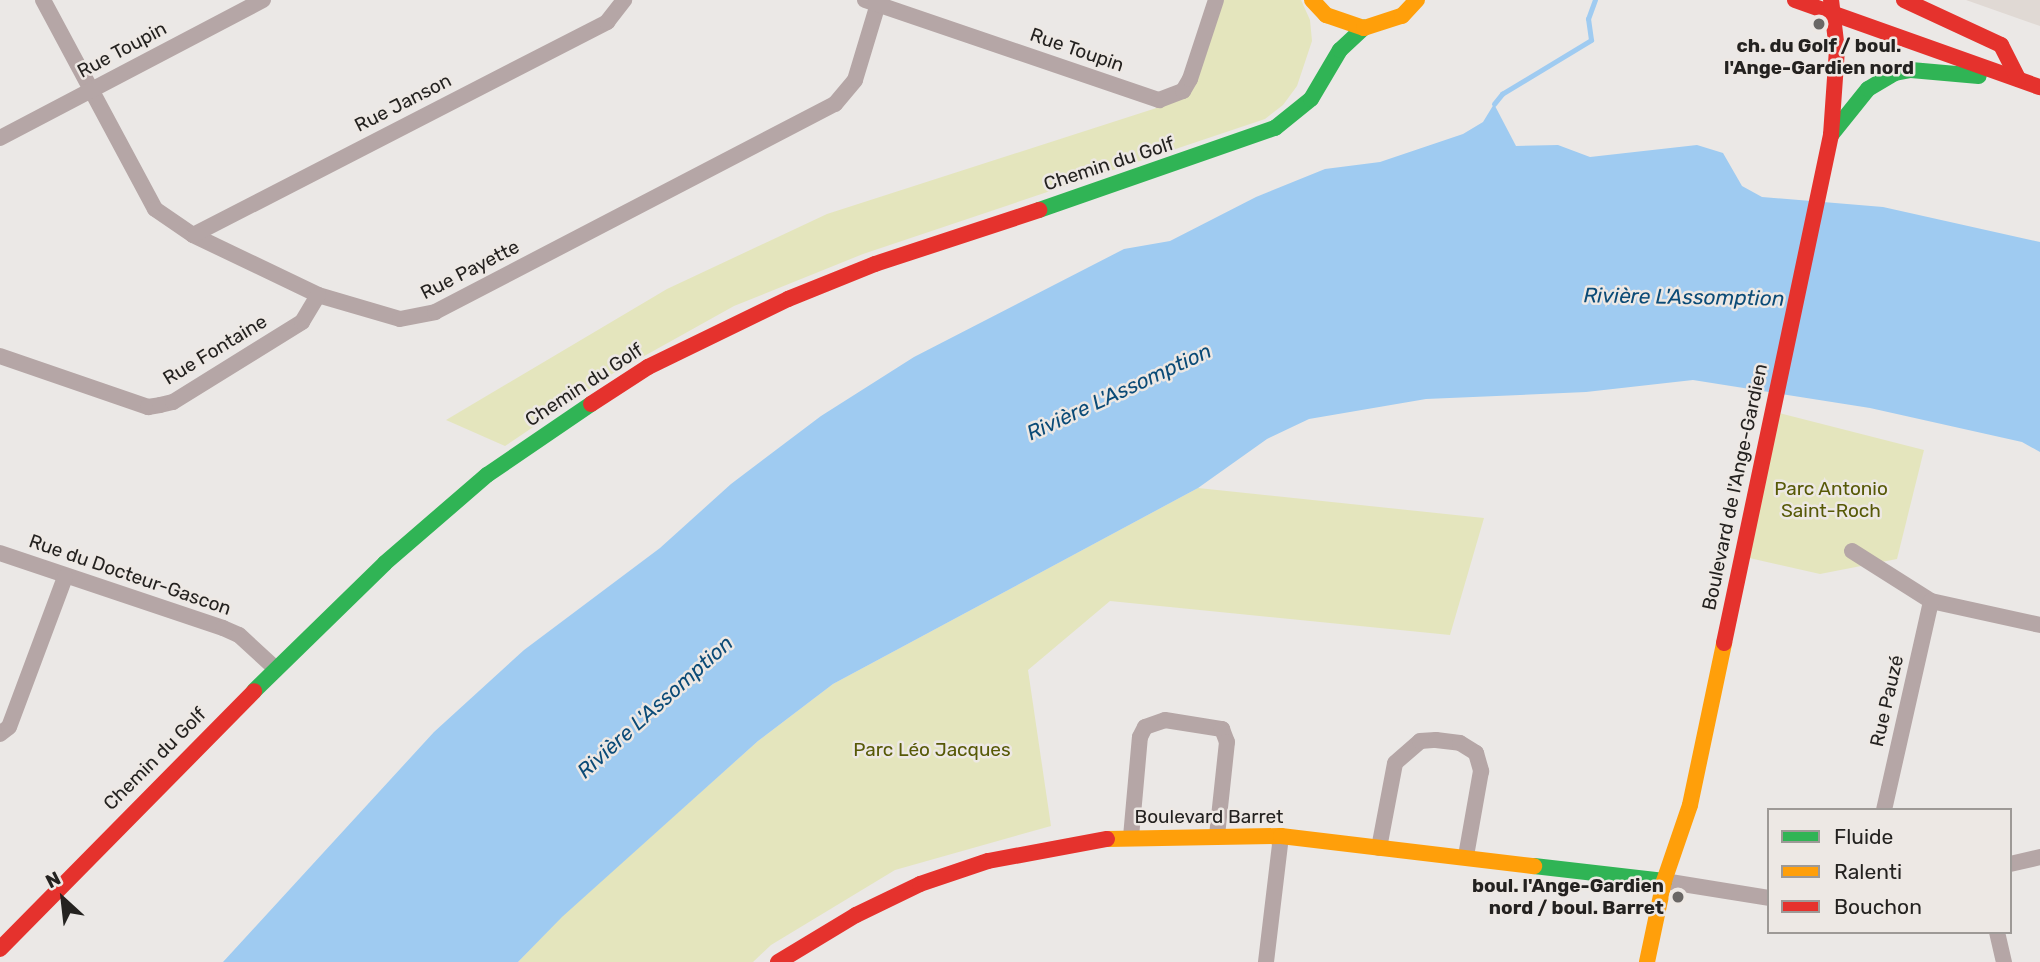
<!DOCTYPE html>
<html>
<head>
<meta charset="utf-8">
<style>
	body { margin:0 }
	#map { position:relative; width:2040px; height:962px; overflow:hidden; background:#ebe8e6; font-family:Rubik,sans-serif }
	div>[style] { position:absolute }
	.built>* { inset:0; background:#e0d9d4 }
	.green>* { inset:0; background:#e4e5bd }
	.water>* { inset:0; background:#9fcbf1 }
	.stream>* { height:4.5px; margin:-2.25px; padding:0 2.25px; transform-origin:2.25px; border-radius:2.25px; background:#9fcbf1 }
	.street>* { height:16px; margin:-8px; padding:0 8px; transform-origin:8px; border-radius:8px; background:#b5a6a6 }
	.fast>* { height:16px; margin:-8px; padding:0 8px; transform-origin:8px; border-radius:8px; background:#30b455 }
	.slow>* { height:16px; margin:-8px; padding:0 8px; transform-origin:8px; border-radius:8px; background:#ff9f0a }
	.jam>* { height:16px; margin:-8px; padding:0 8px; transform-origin:8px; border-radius:8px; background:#e5322d }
	.dots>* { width:19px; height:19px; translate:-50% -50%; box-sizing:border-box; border:4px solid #ede8e4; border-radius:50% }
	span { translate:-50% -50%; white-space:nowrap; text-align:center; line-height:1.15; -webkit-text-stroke:5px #ede8e4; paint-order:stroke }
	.poi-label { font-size:19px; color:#242220; font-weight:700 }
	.right { translate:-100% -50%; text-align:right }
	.street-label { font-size:19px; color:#242220 }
	.park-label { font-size:19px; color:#575907 }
	.water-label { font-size:21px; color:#0b4b77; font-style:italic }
	.legend { position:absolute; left:1767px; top:808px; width:245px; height:126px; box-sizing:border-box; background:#ede8e4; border:2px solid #9d9996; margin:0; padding:9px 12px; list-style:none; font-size:21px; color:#242220 }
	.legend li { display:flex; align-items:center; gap:14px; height:35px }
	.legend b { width:35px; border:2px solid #9d9996 }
	.north { position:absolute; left:28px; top:864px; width:70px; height:70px; -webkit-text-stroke:5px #ede8e4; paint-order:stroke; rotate:333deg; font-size:19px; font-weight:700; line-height:28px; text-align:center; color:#242220 }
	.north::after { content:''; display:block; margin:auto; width:24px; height:32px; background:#242220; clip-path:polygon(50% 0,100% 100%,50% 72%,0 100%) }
</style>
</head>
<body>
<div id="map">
	<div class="built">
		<i style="clip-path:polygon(1966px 0,2040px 0,2040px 26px)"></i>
	</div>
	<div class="green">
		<i style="clip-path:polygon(1223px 0,1301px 0,1310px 20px,1312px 41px,1297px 86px,1283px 105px,1265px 119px,863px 254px,734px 306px,612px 374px,505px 446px,446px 420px,667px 289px,827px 214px,1175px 102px)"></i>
		<i style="clip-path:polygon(1779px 413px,1924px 450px,1897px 559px,1820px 574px,1745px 557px)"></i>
		<i style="clip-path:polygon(1198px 488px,1484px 518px,1450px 635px,1110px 601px,1028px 670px,1051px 826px,895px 870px,771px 945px,753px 962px,518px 962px,561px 917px,758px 741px,833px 684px)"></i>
	</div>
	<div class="water">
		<i style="clip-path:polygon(1494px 104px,1516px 146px,1558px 145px,1590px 157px,1697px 145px,1723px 153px,1742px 186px,1762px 197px,1883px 207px,2040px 242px,2040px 452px,2022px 442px,1870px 408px,1693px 380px,1586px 392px,1426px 399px,1309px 419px,1267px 439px,1198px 488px,833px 684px,758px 741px,562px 917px,518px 962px,223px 962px,434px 732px,524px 650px,660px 548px,731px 484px,821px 416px,914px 357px,1124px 249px,1170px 241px,1256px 197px,1325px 169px,1380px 162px,1463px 134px,1483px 122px)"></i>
	</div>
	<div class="stream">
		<i style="left:1494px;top:104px;width:13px;rotate:-51deg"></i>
		<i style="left:1502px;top:94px;width:104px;rotate:-31.2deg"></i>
		<i style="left:1591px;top:40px;width:21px;rotate:-98deg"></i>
		<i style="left:1588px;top:19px;width:20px;rotate:-70deg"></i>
	</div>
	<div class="street">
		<i style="left:43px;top:0;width:237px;rotate:61.8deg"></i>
		<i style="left:155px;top:209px;width:46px;rotate:34.4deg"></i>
		<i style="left:193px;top:235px;width:139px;rotate:25.6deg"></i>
		<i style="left:318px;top:295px;width:85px;rotate:16.3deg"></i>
		<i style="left:400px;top:319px;width:36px;rotate:-11deg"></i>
		<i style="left:435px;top:312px;width:451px;rotate:-27.5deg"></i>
		<i style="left:835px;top:104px;width:31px;rotate:-50deg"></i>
		<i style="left:855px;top:80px;width:79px;rotate:-73.2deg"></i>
		<i style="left:865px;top:0;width:311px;rotate:18.8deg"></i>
		<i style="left:1159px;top:100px;width:26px;rotate:-21deg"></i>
		<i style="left:1183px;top:91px;width:14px;rotate:-60deg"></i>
		<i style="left:1190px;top:79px;width:83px;rotate:-71.8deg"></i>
		<i style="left:0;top:138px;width:297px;rotate:-27.7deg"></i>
		<i style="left:193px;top:235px;width:466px;rotate:-27.2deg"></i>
		<i style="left:607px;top:22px;width:28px;rotate:-52deg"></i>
		<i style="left:0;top:356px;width:157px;rotate:19deg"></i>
		<i style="left:148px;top:407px;width:12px;rotate:-9deg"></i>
		<i style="left:160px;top:405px;width:13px;rotate:-13deg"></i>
		<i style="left:173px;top:402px;width:152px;rotate:-31.8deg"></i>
		<i style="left:302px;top:322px;width:31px;rotate:-59deg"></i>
		<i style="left:1852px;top:551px;width:93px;rotate:32.3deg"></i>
		<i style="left:1931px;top:601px;width:112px;rotate:12.4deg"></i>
		<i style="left:0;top:553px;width:235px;rotate:18.6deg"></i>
		<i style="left:223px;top:628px;width:17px;rotate:24deg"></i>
		<i style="left:239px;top:635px;width:50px;rotate:42.6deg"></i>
		<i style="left:0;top:734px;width:11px;rotate:-38deg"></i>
		<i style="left:9px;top:727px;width:160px;rotate:-69.5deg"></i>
		<i style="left:1884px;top:810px;width:214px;rotate:-77.3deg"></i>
		<i style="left:1131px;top:837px;width:100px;rotate:-84.9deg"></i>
		<i style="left:1140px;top:737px;width:11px;rotate:-63deg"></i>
		<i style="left:1145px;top:727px;width:21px;rotate:-19deg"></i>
		<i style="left:1165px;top:720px;width:58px;rotate:9deg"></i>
		<i style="left:1222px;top:729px;width:14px;rotate:69deg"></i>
		<i style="left:1227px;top:742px;width:94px;rotate:96.1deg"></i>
		<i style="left:1379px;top:848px;width:86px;rotate:-79.3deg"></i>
		<i style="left:1395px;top:763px;width:33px;rotate:-41deg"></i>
		<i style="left:1420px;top:741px;width:16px;rotate:-4deg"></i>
		<i style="left:1436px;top:740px;width:24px;rotate:7deg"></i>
		<i style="left:1460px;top:743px;width:19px;rotate:32deg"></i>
		<i style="left:1476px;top:753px;width:19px;rotate:74deg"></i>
		<i style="left:1481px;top:771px;width:86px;rotate:100deg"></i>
		<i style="left:2010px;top:864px;width:31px;rotate:-13deg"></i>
		<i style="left:1664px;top:881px;width:106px;rotate:9.2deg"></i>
		<i style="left:1997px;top:932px;width:31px;rotate:77deg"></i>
		<i style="left:1266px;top:962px;width:127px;rotate:-83.2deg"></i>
	</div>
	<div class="fast">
		<i style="left:1831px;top:135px;width:59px;rotate:-51.2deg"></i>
		<i style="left:1868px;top:89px;width:31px;rotate:-31deg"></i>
		<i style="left:1895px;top:73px;width:16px;rotate:-11deg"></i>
		<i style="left:1911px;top:70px;width:68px;rotate:5deg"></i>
		<i style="left:1039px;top:210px;width:250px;rotate:-19.2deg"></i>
		<i style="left:1275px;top:128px;width:46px;rotate:-38.9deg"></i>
		<i style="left:1311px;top:99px;width:57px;rotate:-59.4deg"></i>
		<i style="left:1340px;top:50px;width:33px;rotate:-43deg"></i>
		<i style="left:254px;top:691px;width:183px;rotate:-44.3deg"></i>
		<i style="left:385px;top:563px;width:135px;rotate:-40.8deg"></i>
		<i style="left:487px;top:475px;width:126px;rotate:-34.3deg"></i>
		<i style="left:1534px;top:866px;width:131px;rotate:6.6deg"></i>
	</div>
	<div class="slow">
		<i style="left:1312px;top:0;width:21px;rotate:47deg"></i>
		<i style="left:1326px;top:15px;width:40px;rotate:18.9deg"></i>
		<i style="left:1364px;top:28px;width:40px;rotate:-18deg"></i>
		<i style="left:1402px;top:16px;width:22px;rotate:-47deg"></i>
		<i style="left:1107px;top:839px;width:174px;rotate:-1deg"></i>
		<i style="left:1281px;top:836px;width:255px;rotate:6.8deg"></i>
		<i style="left:1647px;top:962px;width:83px;rotate:-78.1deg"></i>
		<i style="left:1664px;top:881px;width:80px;rotate:-71.1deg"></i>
		<i style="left:1690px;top:805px;width:166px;rotate:-78.1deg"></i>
	</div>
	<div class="jam">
		<i style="left:1795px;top:0;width:260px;rotate:19.6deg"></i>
		<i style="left:1904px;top:0;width:107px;rotate:24.9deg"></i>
		<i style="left:2001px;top:45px;width:38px;rotate:63deg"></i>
		<i style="left:591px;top:404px;width:68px;rotate:-33deg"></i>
		<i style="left:648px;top:367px;width:156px;rotate:-25.9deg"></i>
		<i style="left:788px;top:299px;width:94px;rotate:-21.9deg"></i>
		<i style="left:875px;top:264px;width:173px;rotate:-18.2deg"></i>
		<i style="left:1724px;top:643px;width:519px;rotate:-78.11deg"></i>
		<i style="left:1831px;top:135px;width:85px;rotate:-86deg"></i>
		<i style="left:1837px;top:50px;width:50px;rotate:-96.8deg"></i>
		<i style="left:0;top:949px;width:362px;rotate:-45.4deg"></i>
		<i style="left:778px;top:962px;width:91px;rotate:-31.1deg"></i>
		<i style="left:856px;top:915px;width:71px;rotate:-25.8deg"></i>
		<i style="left:920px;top:884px;width:72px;rotate:-18.7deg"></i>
		<i style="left:988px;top:861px;width:121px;rotate:-10.5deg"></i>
	</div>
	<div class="dots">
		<i style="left:1819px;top:24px;background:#6a6765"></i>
		<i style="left:1678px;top:897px;background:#6a6765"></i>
	</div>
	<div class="poi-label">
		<span style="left:1819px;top:57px">ch. du Golf / boul.<br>l'Ange-Gardien nord</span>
		<span class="right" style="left:1664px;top:897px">boul. l'Ange-Gardien<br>nord / boul. Barret</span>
	</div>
	<div class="street-label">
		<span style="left:122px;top:50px;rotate:-28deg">Rue Toupin</span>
		<span style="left:1077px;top:50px;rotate:19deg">Rue Toupin</span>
		<span style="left:403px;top:103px;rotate:-27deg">Rue Janson</span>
		<span style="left:1109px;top:164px;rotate:-18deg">Chemin du Golf</span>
		<span style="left:470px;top:270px;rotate:-27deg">Rue Payette</span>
		<span style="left:215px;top:350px;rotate:-31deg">Rue Fontaine</span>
		<span style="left:584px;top:385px;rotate:-33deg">Chemin du Golf</span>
		<span style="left:1735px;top:487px;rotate:-78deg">Boulevard de l'Ange-Gardien</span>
		<span style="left:130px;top:575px;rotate:19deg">Rue du Docteur-Gascon</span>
		<span style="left:1887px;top:701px;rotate:-77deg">Rue Pauzé</span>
		<span style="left:155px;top:759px;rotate:-45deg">Chemin du Golf</span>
		<span style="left:1209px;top:817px">Boulevard Barret</span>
	</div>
	<div class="park-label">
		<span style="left:1831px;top:500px">Parc Antonio<br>Saint-Roch</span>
		<span style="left:932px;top:750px">Parc Léo Jacques</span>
	</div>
	<div class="water-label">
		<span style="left:1684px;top:297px;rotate:1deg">Rivière L'Assomption</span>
		<span style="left:1119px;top:392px;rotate:-25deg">Rivière L'Assomption</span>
		<span style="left:655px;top:707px;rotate:-42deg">Rivière L'Assomption</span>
	</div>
	<ul class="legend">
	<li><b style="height:9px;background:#30b455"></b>Fluide</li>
	<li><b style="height:9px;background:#ff9f0a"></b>Ralenti</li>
	<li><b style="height:9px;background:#e5322d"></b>Bouchon</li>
	</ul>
	<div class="north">N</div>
</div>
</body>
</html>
